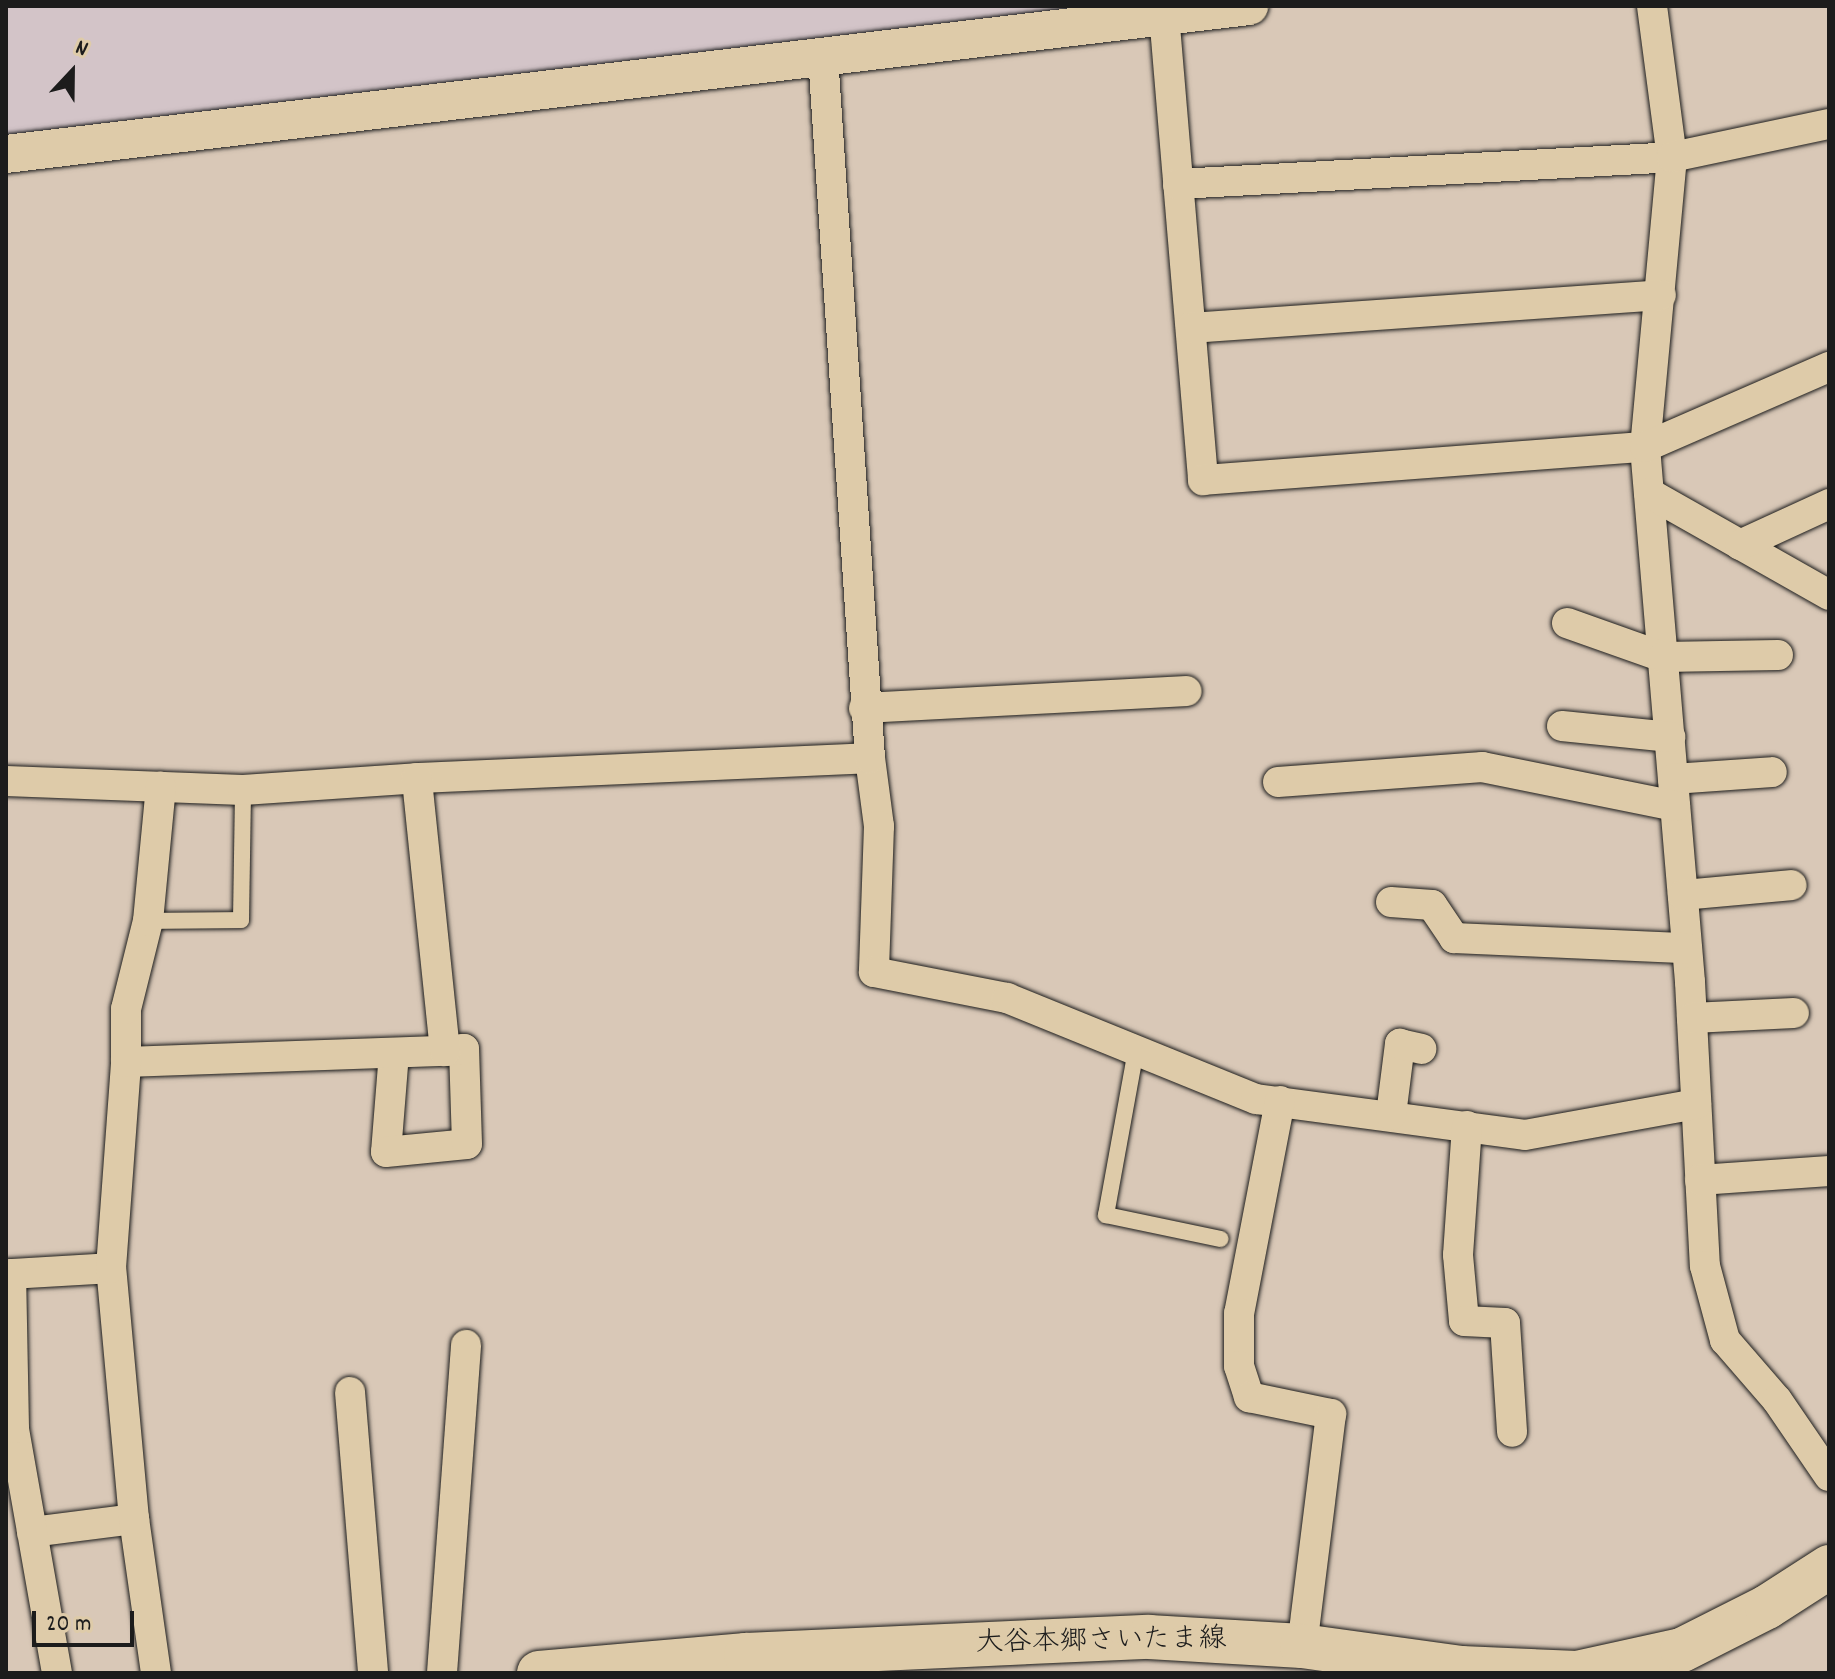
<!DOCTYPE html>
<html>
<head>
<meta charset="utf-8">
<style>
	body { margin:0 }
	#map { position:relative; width:1835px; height:1679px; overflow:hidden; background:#d9c8b7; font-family:Dekko,"Klee One",sans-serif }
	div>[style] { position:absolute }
	.built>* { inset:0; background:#d3c4c8 }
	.roads { filter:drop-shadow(0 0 2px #1c1c1c) drop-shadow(0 0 2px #1c1c1c) }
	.service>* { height:16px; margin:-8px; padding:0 8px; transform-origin:8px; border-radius:8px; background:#decba9 }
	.minor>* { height:30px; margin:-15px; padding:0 15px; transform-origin:15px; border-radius:15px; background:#decba9 }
	.tertiary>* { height:38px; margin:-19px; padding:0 19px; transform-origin:19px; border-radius:19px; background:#decba9 }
	.secondary>* { height:44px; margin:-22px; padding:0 22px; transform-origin:22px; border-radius:22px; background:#decba9 }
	span { translate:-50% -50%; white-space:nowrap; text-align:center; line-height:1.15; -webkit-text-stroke:8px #decba9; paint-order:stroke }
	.street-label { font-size:28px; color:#1c1c1c }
	.frame { position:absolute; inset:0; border:8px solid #1c1c1c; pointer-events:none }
	.north { position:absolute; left:32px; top:32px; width:80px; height:80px; -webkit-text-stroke:6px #decba9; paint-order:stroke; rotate:22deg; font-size:22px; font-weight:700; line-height:32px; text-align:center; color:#1c1c1c }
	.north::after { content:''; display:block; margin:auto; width:28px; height:36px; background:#1c1c1c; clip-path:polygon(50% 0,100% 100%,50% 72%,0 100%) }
	.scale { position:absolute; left:32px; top:1611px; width:102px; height:36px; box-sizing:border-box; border:4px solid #1c1c1c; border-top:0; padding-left:10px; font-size:24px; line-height:28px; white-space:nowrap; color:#1c1c1c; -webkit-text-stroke:6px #decba9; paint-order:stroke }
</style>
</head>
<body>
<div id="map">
	<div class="built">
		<i style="clip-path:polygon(6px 6px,1138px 6px,6px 137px)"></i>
	</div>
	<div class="roads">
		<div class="service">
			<i style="left:148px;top:921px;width:93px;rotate:-0.6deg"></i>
			<i style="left:241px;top:920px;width:130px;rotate:-89.1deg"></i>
			<i style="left:1136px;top:1050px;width:168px;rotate:100.3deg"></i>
			<i style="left:1106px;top:1215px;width:117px;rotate:11.8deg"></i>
		</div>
		<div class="minor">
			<i style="left:1652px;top:6px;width:152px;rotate:82.5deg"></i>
			<i style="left:1672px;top:157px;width:291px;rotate:95.3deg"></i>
			<i style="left:1645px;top:447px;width:537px;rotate:85.19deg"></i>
			<i style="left:1690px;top:982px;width:284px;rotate:87deg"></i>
			<i style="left:1705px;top:1266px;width:77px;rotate:74.9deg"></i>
			<i style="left:1725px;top:1340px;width:79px;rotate:49.1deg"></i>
			<i style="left:1777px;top:1400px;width:92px;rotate:55.6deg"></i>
			<i style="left:1164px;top:14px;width:468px;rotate:85.2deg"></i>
			<i style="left:1203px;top:480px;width:443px;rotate:-4.3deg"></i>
			<i style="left:1645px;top:447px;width:201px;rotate:-23.5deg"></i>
			<i style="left:1178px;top:184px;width:495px;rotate:-3.1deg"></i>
			<i style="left:1672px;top:157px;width:160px;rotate:-11.9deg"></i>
			<i style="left:1191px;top:328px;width:471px;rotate:-4deg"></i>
			<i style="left:1649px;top:493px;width:207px;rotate:29.5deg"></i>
			<i style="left:1740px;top:545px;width:98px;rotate:-24.7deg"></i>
			<i style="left:1567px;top:623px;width:102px;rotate:19.5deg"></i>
			<i style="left:1663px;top:657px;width:115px;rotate:-1deg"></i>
			<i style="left:864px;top:708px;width:323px;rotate:-3deg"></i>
			<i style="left:1562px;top:726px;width:109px;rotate:5.8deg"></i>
			<i style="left:870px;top:758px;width:69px;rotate:82.5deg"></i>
			<i style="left:879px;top:826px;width:146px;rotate:92deg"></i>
			<i style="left:874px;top:972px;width:136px;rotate:11.1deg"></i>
			<i style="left:1007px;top:998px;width:269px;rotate:22.1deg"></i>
			<i style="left:1256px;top:1099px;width:271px;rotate:7.6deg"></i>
			<i style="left:1525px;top:1135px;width:174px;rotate:-10.3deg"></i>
			<i style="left:1673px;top:779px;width:99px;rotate:-4deg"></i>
			<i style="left:6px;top:781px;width:237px;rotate:2.2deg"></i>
			<i style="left:243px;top:790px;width:174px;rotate:-3.9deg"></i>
			<i style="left:417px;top:778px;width:453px;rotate:-2.5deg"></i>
			<i style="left:870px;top:758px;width:704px;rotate:-93.83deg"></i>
			<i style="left:1278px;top:782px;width:205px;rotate:-4.2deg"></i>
			<i style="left:1482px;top:767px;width:197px;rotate:11.4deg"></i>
			<i style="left:1683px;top:895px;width:109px;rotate:-5.2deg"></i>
			<i style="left:1391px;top:902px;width:41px;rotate:4.2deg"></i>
			<i style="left:1432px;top:905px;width:40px;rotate:56deg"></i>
			<i style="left:1454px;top:938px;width:233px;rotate:2.5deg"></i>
			<i style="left:1692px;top:1018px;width:102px;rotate:-2.8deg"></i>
			<i style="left:394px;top:1053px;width:99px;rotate:94.6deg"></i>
			<i style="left:386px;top:1152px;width:81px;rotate:-5.6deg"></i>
			<i style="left:467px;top:1144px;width:95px;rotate:-91.8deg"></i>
			<i style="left:464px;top:1049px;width:19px;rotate:174deg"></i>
			<i style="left:126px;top:1062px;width:319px;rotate:-2deg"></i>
			<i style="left:445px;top:1051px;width:274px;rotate:-95.9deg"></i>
			<i style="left:1280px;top:1101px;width:216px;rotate:100.9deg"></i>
			<i style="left:1239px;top:1313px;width:53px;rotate:90deg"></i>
			<i style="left:1239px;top:1366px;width:33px;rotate:72deg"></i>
			<i style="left:1249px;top:1397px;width:84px;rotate:11.7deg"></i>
			<i style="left:1331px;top:1414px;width:234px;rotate:97.1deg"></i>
			<i style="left:1391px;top:1115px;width:72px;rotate:-82.8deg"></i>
			<i style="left:1400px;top:1044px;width:22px;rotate:13deg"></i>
			<i style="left:1467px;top:1126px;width:129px;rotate:94deg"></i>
			<i style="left:1458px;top:1255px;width:66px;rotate:84.8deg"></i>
			<i style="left:1464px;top:1321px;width:41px;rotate:2.8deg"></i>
			<i style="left:1505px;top:1323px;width:109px;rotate:86.3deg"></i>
			<i style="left:1700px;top:1180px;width:129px;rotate:-4deg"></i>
			<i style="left:350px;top:1392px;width:282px;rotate:85.3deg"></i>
			<i style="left:32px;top:1532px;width:103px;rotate:-7.3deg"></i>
			<i style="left:57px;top:1673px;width:249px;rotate:-100deg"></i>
			<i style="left:14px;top:1428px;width:154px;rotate:-91.1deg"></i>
			<i style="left:11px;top:1274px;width:100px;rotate:-3.4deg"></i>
			<i style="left:156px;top:1673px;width:156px;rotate:-98.1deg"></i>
			<i style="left:134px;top:1519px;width:252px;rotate:-95.2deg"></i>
			<i style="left:111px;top:1268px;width:207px;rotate:-85.8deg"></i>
			<i style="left:126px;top:1062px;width:53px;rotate:-90deg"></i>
			<i style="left:126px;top:1009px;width:91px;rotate:-76deg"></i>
			<i style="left:148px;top:921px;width:135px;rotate:-84.5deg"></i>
			<i style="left:442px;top:1673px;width:329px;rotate:-85.8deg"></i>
		</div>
		<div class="tertiary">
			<i style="left:6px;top:154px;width:1252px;rotate:-6.79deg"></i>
		</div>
		<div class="secondary">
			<i style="left:539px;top:1673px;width:208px;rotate:-5deg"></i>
			<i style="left:746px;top:1655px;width:403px;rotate:-2.6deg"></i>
			<i style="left:1149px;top:1637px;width:153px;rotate:3.4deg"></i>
			<i style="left:1302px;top:1646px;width:161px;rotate:7.9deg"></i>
			<i style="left:1461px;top:1668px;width:116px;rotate:2.5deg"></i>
			<i style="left:1577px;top:1673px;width:107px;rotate:-12.4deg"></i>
			<i style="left:1682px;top:1650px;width:95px;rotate:-26.8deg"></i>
			<i style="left:1767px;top:1607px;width:74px;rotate:-32.8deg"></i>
		</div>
	</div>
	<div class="street-label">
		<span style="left:1101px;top:1643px;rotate:-1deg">大谷本郷さいたま線</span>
	</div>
	<div class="frame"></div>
	<div class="north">N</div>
	<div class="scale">20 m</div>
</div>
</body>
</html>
